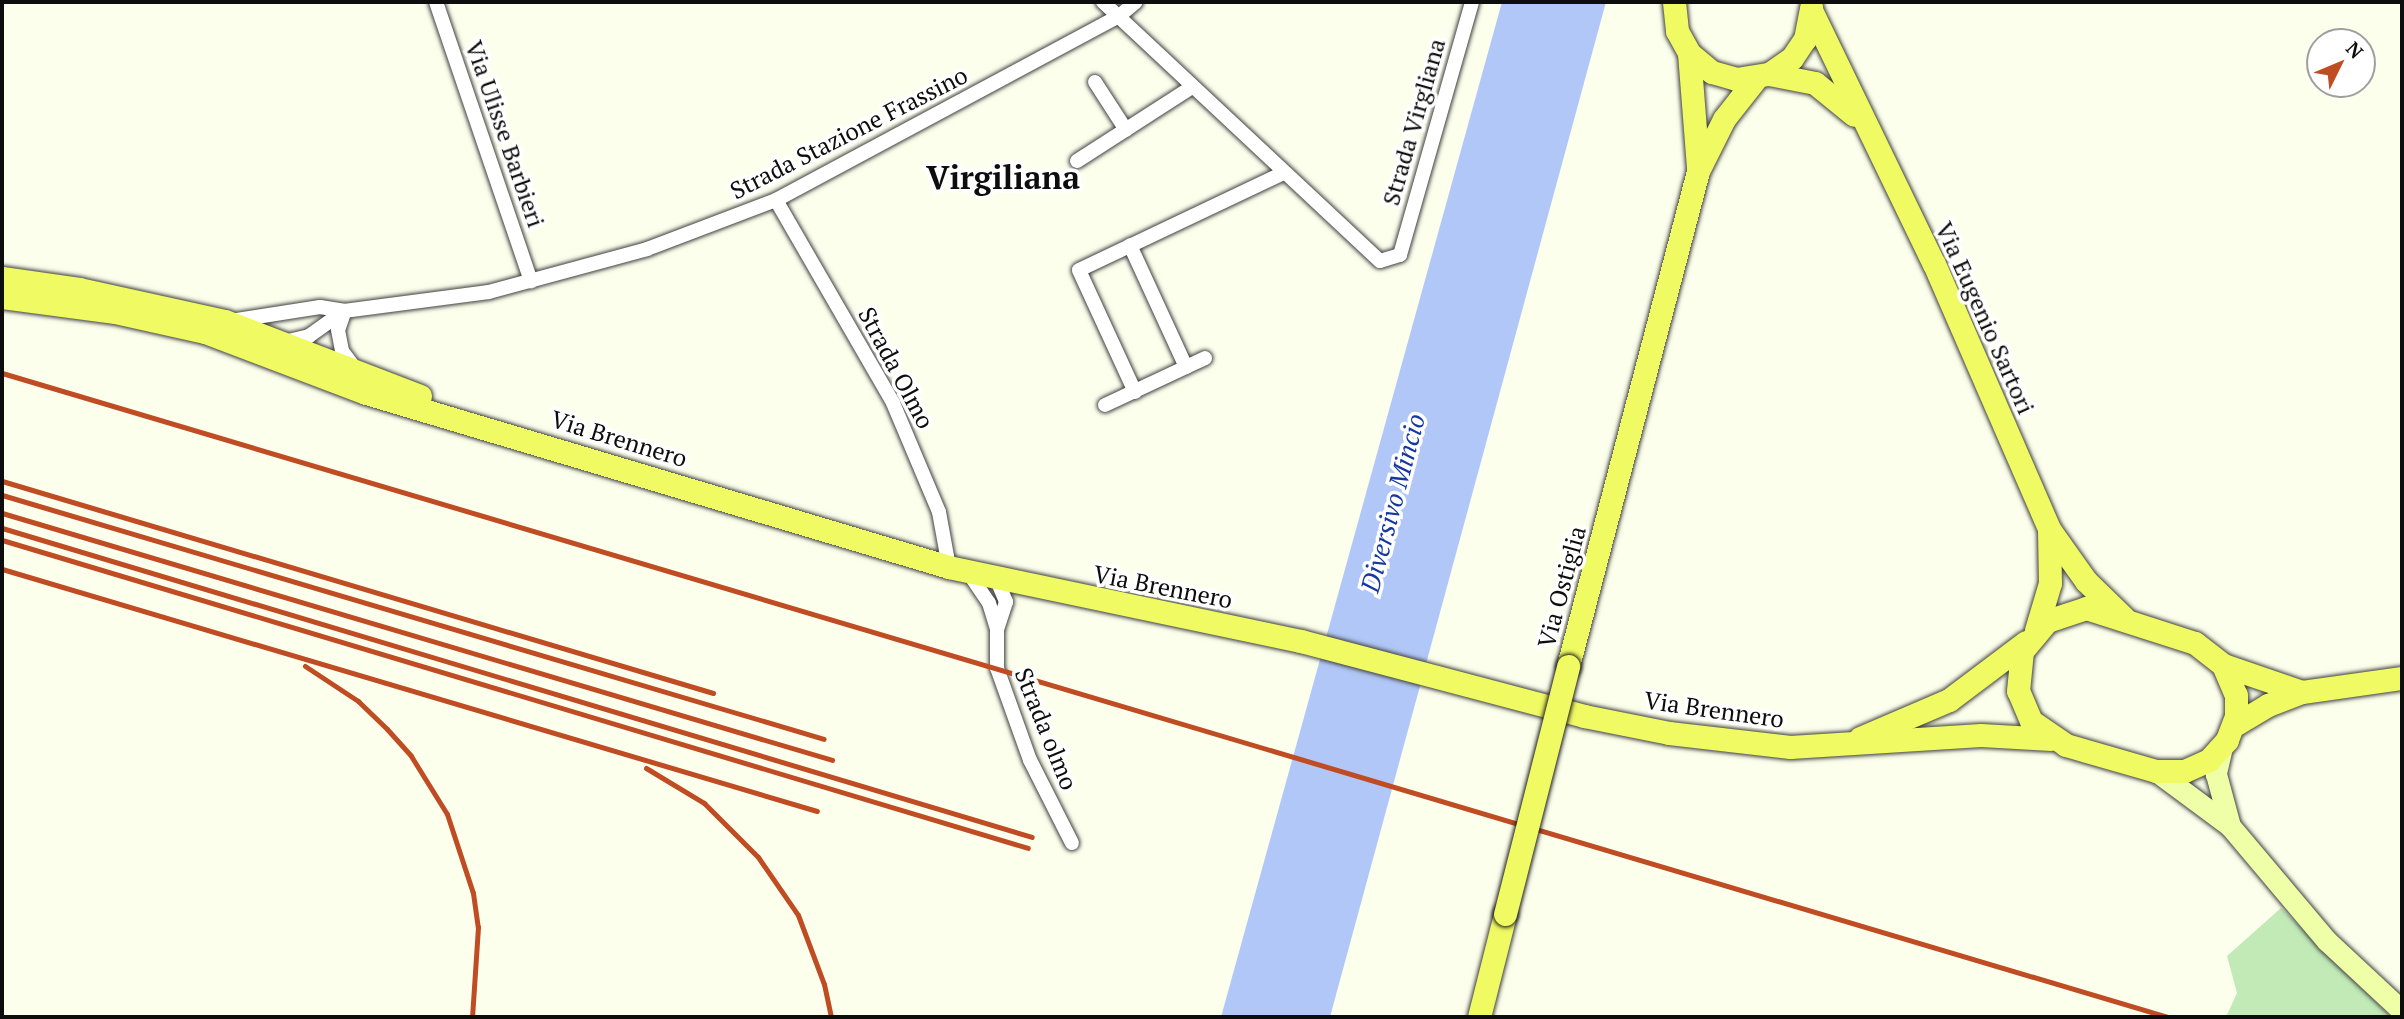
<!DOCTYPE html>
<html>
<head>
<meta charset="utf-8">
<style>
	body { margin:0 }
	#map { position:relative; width:2404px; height:1019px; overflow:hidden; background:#fdffed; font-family:"PT Serif",serif }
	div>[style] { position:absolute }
	.green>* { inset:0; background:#c1eab7 }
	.water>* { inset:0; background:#b1c7f7 }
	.roads { filter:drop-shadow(0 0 2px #404040) drop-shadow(0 0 2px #404040) }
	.minor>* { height:14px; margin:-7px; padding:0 7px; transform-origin:7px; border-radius:7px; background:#fff }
	.secondary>* { height:21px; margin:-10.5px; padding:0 10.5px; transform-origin:10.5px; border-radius:10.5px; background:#eeffa8 }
	.primary>* { height:23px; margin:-11.5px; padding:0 11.5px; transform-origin:11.5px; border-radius:11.5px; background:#f0fa62 }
	.rail>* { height:5px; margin:-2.5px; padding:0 2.5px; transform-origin:2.5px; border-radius:2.5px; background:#bf4c23 }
	.bridges { filter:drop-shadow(0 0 2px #1e1e1e) drop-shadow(0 0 2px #1e1e1e) }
	.primary-bridge>* { height:23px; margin:-11.5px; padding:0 11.5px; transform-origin:11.5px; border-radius:11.5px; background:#f0fa62 }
	span { translate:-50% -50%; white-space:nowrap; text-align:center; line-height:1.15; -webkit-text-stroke:7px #fff; paint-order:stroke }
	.street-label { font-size:24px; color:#0d0d0d }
	.water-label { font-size:26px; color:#1538a0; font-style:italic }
	.district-label { font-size:32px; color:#0d0d0d; font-weight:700 }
	.frame { position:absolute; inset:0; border:4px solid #0d0d0d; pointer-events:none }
	.north { position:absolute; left:2306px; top:28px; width:70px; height:70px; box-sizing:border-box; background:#fff; border:2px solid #9e9e9e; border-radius:50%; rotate:47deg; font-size:19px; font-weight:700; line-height:28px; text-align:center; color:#0d0d0d }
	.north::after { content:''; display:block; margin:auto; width:24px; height:32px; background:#bf4c23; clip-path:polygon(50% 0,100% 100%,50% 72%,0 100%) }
</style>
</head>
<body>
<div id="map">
	<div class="green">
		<i style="clip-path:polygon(2281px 908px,2391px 1017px,2226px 1017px,2237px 993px,2227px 956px)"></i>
	</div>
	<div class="water">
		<i style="clip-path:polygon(1502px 2px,1606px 2px,1330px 1017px,1221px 1017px)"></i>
	</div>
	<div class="roads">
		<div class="minor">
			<i style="left:436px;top:2px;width:295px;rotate:71.2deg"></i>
			<i style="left:1103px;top:2px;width:379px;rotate:43.1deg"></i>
			<i style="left:1380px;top:261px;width:21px;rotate:-17deg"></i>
			<i style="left:1400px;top:255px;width:263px;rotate:-74.1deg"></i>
			<i style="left:1095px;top:82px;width:57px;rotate:57.1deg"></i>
			<i style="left:1077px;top:161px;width:137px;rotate:-32.8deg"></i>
			<i style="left:776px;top:200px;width:234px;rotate:60deg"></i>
			<i style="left:893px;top:403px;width:118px;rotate:67.1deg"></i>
			<i style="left:939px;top:512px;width:56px;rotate:79.7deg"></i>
			<i style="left:344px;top:313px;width:18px;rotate:109deg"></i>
			<i style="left:338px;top:330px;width:21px;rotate:79deg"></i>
			<i style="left:342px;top:351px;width:20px;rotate:53deg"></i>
			<i style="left:237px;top:320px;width:84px;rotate:-8.9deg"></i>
			<i style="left:320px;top:307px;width:24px;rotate:9deg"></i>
			<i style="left:344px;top:311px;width:146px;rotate:-7.5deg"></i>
			<i style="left:489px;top:292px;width:164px;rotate:-15.2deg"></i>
			<i style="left:647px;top:249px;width:138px;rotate:-20.8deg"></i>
			<i style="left:776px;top:200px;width:388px;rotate:-28.2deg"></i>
			<i style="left:1118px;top:17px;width:23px;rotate:-40deg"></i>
			<i style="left:284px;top:342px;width:26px;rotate:-13deg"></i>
			<i style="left:309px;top:336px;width:43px;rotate:-35.5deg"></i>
			<i style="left:1186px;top:367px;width:21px;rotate:-25deg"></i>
			<i style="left:1135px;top:392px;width:134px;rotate:-114.7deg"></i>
			<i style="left:1079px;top:270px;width:226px;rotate:-25.4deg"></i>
			<i style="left:1105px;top:405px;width:89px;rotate:-25.1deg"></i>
			<i style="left:1186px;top:367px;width:134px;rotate:-114.7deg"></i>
			<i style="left:968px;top:572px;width:37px;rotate:56deg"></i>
			<i style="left:989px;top:603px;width:27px;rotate:73deg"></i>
			<i style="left:996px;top:578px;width:26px;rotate:67deg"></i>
			<i style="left:1006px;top:602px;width:28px;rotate:108deg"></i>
			<i style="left:997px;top:629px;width:39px;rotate:90deg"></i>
			<i style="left:997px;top:668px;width:98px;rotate:70.3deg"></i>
			<i style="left:1030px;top:760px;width:93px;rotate:63.2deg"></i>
		</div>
		<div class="secondary">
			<i style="left:2222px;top:747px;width:28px;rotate:103deg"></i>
			<i style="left:2216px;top:774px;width:54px;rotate:74.9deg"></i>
			<i style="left:2156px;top:771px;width:92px;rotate:36.6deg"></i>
			<i style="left:2230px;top:826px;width:150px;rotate:49.9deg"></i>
			<i style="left:2327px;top:941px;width:103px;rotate:43deg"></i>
		</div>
		<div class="primary">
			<i style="left:1674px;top:2px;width:29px;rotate:84deg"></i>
			<i style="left:1677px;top:31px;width:25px;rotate:61deg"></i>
			<i style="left:1689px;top:53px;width:30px;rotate:40deg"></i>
			<i style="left:1712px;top:72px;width:25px;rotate:16deg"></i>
			<i style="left:1736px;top:79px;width:33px;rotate:-9deg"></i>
			<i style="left:1769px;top:74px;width:28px;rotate:-35deg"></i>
			<i style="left:1792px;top:58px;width:23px;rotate:-56deg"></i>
			<i style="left:1805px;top:39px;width:32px;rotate:-79deg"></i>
			<i style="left:1811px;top:10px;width:282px;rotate:64.2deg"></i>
			<i style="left:1934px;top:264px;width:289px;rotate:66.5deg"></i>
			<i style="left:2049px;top:529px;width:64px;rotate:54.6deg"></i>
			<i style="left:2086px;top:581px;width:53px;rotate:44.2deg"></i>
			<i style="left:1689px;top:53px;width:115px;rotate:85.5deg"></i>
			<i style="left:1769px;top:74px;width:47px;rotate:11.1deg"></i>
			<i style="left:1815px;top:83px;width:50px;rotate:39.4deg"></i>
			<i style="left:2px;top:278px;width:78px;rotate:8.1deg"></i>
			<i style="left:79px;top:289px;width:149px;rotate:12.4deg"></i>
			<i style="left:225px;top:321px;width:209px;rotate:21deg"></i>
			<i style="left:2px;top:297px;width:114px;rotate:7.6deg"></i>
			<i style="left:115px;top:312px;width:92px;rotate:12.5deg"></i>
			<i style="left:205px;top:332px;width:172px;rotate:20.8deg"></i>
			<i style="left:366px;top:393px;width:608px;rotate:16.62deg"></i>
			<i style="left:949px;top:567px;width:360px;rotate:11.9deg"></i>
			<i style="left:1301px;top:641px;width:293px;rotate:14.8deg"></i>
			<i style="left:1584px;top:716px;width:87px;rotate:11.3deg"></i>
			<i style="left:1669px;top:733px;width:122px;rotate:6.6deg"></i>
			<i style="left:1790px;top:747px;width:191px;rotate:-3.6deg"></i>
			<i style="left:1981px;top:735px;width:70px;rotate:3.3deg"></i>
			<i style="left:2086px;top:608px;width:114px;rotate:17.8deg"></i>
			<i style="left:2195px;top:643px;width:36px;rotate:38deg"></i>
			<i style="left:2223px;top:665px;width:33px;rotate:67deg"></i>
			<i style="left:2236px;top:695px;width:21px;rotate:90deg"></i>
			<i style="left:2236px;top:716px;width:26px;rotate:111deg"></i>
			<i style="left:2227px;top:740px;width:27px;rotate:132deg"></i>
			<i style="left:2209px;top:760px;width:27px;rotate:156deg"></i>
			<i style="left:2184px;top:771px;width:28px;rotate:180deg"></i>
			<i style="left:2156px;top:771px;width:94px;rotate:-163.9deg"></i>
			<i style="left:2066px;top:745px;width:42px;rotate:-145.6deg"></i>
			<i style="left:2031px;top:721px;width:33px;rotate:-113deg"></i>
			<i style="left:2018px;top:691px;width:40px;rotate:-84.3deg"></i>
			<i style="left:2022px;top:651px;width:39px;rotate:-50deg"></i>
			<i style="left:2047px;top:621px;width:41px;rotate:-18.4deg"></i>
			<i style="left:2036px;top:630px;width:49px;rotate:-73.4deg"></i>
			<i style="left:2050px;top:583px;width:54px;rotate:-91.1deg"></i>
			<i style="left:2223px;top:665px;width:83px;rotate:18.9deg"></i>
			<i style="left:1568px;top:666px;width:512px;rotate:-75.28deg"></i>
			<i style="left:1698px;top:171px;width:58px;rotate:-63.4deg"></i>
			<i style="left:1724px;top:119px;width:53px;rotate:-51.8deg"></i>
			<i style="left:2233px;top:726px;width:41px;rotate:-31deg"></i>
			<i style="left:2268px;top:705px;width:36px;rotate:-21deg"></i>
			<i style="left:2302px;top:692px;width:101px;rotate:-8deg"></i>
			<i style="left:1860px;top:738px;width:97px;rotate:-23.1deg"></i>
			<i style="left:1949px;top:700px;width:96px;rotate:-37deg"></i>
			<i style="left:1479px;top:1017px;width:106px;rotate:-75.8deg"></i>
		</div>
	</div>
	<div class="rail">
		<i style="left:2px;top:373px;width:2260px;rotate:16.56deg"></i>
		<i style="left:2px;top:481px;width:742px;rotate:16.6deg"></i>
		<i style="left:2px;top:495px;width:857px;rotate:16.53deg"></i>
		<i style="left:2px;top:513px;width:866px;rotate:16.57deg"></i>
		<i style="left:2px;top:528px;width:1075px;rotate:16.7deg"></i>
		<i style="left:2px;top:540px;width:1071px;rotate:16.71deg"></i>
		<i style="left:2px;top:569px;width:850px;rotate:16.54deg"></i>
		<i style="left:305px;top:666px;width:64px;rotate:33.4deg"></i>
		<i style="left:358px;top:701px;width:40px;rotate:44deg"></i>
		<i style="left:387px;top:729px;width:36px;rotate:48deg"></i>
		<i style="left:411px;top:756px;width:68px;rotate:58.2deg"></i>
		<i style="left:447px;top:814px;width:83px;rotate:71.8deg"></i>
		<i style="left:473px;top:893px;width:34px;rotate:82deg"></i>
		<i style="left:478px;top:927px;width:90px;rotate:93.8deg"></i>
		<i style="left:646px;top:768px;width:68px;rotate:31.1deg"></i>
		<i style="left:704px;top:803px;width:76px;rotate:45deg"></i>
		<i style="left:758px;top:857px;width:70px;rotate:55.4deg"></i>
		<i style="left:798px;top:915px;width:74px;rotate:69.4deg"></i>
		<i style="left:824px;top:984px;width:34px;rotate:78deg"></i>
	</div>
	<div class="bridges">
		<div class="primary-bridge">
			<i style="left:1505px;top:914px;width:256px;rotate:-75.7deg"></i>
		</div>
	</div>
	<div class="street-label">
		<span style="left:1414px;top:122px;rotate:-74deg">Strada Virgliana</span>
		<span style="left:849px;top:133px;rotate:-27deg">Strada Stazione Frassino</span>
		<span style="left:505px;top:134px;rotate:71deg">Via Ulisse Barbieri</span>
		<span style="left:1985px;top:318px;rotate:66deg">Via Eugenio Sartori</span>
		<span style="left:896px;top:368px;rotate:62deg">Strada Olmo</span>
		<span style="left:619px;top:439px;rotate:17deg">Via Brennero</span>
		<span style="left:1163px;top:587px;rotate:11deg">Via Brennero</span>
		<span style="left:1562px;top:587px;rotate:-75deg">Via Ostiglia</span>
		<span style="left:1714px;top:710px;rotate:8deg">Via Brennero</span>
		<span style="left:1046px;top:729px;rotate:68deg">Strada olmo</span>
	</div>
	<div class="water-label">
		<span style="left:1393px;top:503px;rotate:-75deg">Diversivo Mincio</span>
	</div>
	<div class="district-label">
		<span style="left:1003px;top:177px">Virgiliana</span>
	</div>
	<div class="frame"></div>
	<div class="north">N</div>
</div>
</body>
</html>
